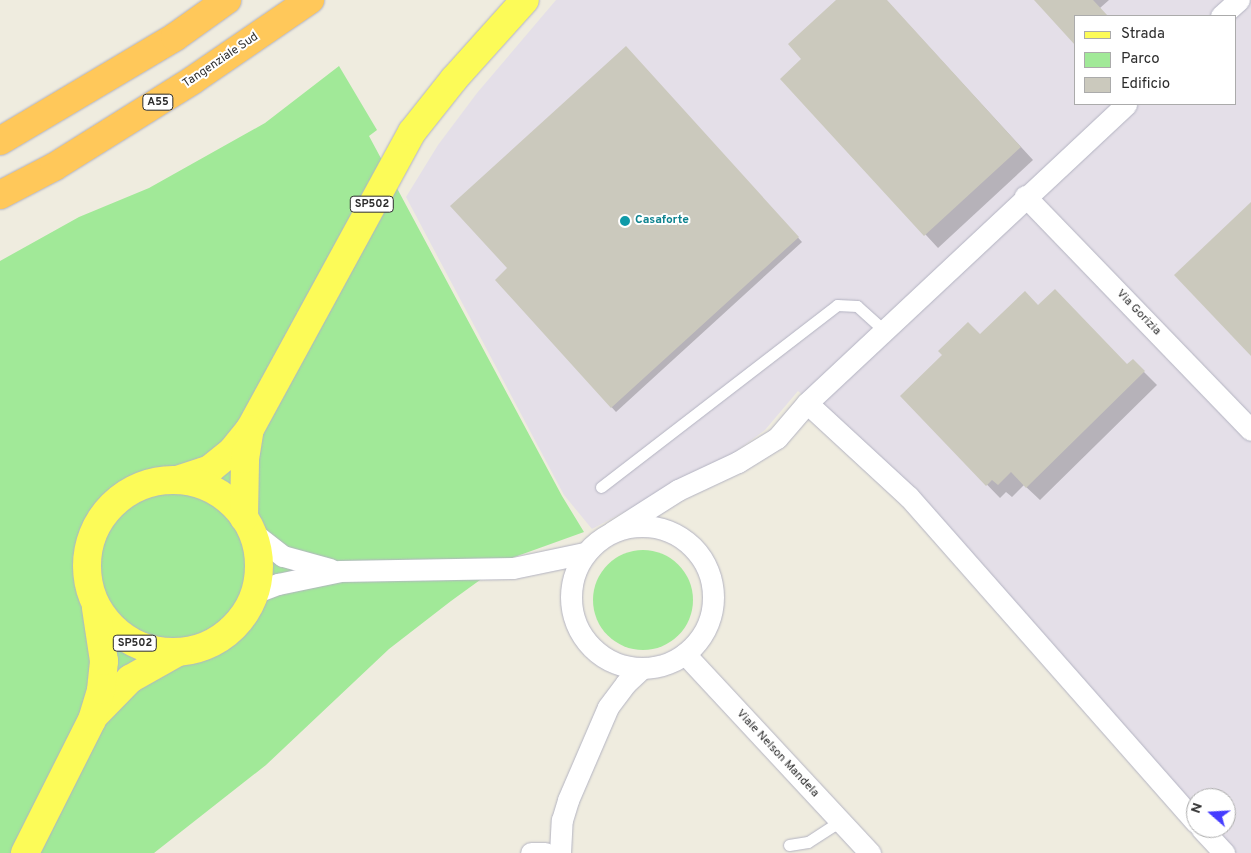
<!DOCTYPE html>
<html>
<head>
<meta charset="utf-8">
<style>
	body { margin:0 }
	#map { position:relative; width:1251px; height:853px; overflow:hidden; background:#efecdf; font-family:Overpass,sans-serif }
	div>[style] { position:absolute }
	.industrial>* { inset:0; background:#e4dfe8 }
	.green>* { inset:0; background:#a1e998 }
	.round { border-radius:50% }
	.shadow>* { inset:0; background:#0003 }
	.building>* { inset:0; background:#cbc9bd }
	.roads { filter:drop-shadow(0 0 1px #b3b3c1) drop-shadow(0 0 1px #b3b3c1) }
	.lane>* { height:11px; margin:-5.5px; padding:0 5.5px; transform-origin:5.5px; border-radius:5.5px; background:#fff }
	.street>* { height:21px; margin:-10.5px; padding:0 10.5px; transform-origin:10.5px; border-radius:10.5px; background:#fff }
	.street>.ring { margin:-10.5px; padding:0; box-sizing:content-box; background:none; border:21px solid #fff; border-radius:50% }
	.primary>* { height:28px; margin:-14px; padding:0 14px; transform-origin:14px; border-radius:14px; background:#fcfb58 }
	.primary>.ring { margin:-14px; padding:0; box-sizing:content-box; background:none; border:28px solid #fcfb58; border-radius:50% }
	.highway>* { height:28px; margin:-14px; padding:0 14px; transform-origin:14px; border-radius:14px; background:#ffc85a }
	.dots>* { width:14px; height:14px; translate:-50% -50%; box-sizing:border-box; border:2px solid #fff; border-radius:50% }
	span { translate:-50% -50%; white-space:nowrap; text-align:center; line-height:1.15; -webkit-text-stroke:4px #fff; paint-order:stroke }
	.shield-label span { padding:1px 4px; background:#fff; border:1px solid; border-radius:4px; -webkit-text-stroke-width:0 }
	.shield-label { font-size:11px; color:#2d2d2d; font-weight:700 }
	.street-label { font-size:12px; color:#2d2d2d }
	.culture-label { font-size:12px; color:#0d838f; font-weight:700 }
	.left { translate:0 -50%; text-align:left }
	.legend { position:absolute; left:1074px; top:15px; width:162px; height:90px; box-sizing:border-box; background:#fff; border:1px solid #ababab; margin:0; padding:6px 9px; list-style:none; font-size:15px; color:#2d2d2d }
	.legend li { display:flex; align-items:center; gap:10px; height:25px }
	.legend b { width:25px; border:1px solid #ababab }
	.north { position:absolute; left:1186px; top:788px; width:50px; height:50px; box-sizing:border-box; background:#fff; border:1px solid #ababab; border-radius:50%; rotate:289deg; font-size:14px; font-weight:700; line-height:20px; text-align:center; color:#2d2d2d }
	.north::after { content:''; display:block; margin:auto; width:18px; height:22px; background:#453cff; clip-path:polygon(50% 0,100% 100%,50% 72%,0 100%) }
</style>
</head>
<body>
<div id="map">
	<div class="industrial">
		<i style="clip-path:polygon(evenodd,556px 0,1251px 0,1251px 853px,1232px 853px,1209px 828px,1226px 828px,1226px 798px,1196px 798px,1196px 813px,912px 492px,798px 391px,765px 430px,731px 455px,592px 529px,564px 495px,406px 197px,438px 145px,477px 93px,556px 0,1075px 16px,1235px 16px,1235px 104px,1075px 104px,1075px 16px)"></i>
	</div>
	<div class="green">
		<i style="clip-path:polygon(339px 66px,377px 130px,369px 136px,562px 496px,584px 532px,509px 559px,451px 601px,389px 649px,266px 765px,154px 853px,0 853px,0 261px,79px 217px,149px 188px,265px 123px)"></i>
		<i class="round" style="left:593px;top:550px;width:100px;height:100px"></i>
	</div>
	<div class="shadow">
		<i style="clip-path:polygon(838px 0,886px 0,1033px 160px,938px 248px,782px 79px,803px 59px)"></i>
		<i style="clip-path:polygon(1035px 0,1109px 0,1100px 8px,1106px 16px,1075px 16px)"></i>
		<i style="clip-path:polygon(630px 52px,802px 242px,616px 412px,496px 280px,509px 268px)"></i>
		<i style="clip-path:polygon(1039px 307px,1127px 366px,1133px 361px,1157px 385px,1040px 500px,1024px 485px,1012px 497px,1006px 492px,1000px 498px,901px 396px,980px 336px)"></i>
	</div>
	<div class="building">
		<i style="clip-path:polygon(836px 0,887px 0,1021px 147px,924px 236px,780px 79px,801px 59px,788px 44px)"></i>
		<i style="clip-path:polygon(1034px 0,1093px 0,1108px 16px,1075px 16px,1075px 45px)"></i>
		<i style="clip-path:polygon(626px 46px,799px 237px,611px 408px,495px 280px,507px 268px,450px 206px)"></i>
		<i style="clip-path:polygon(1251px 202px,1251px 356px,1174px 275px)"></i>
		<i style="clip-path:polygon(1055px 289px,1127px 364px,1133px 359px,1145px 371px,1026px 488px,1011px 472px,998px 485px,992px 480px,986px 486px,900px 396px,942px 355px,938px 351px,968px 322px,980px 334px,1025px 291px,1038px 305px)"></i>
	</div>
	<div class="roads">
		<div class="lane">
			<i style="left:601px;top:487px;width:298px;rotate:-37.6deg"></i>
			<i style="left:837px;top:305px;width:20px;rotate:3deg"></i>
			<i style="left:857px;top:306px;width:36px;rotate:42deg"></i>
			<i style="left:789px;top:845px;width:19px;rotate:-9deg"></i>
			<i style="left:808px;top:842px;width:31px;rotate:-33deg"></i>
			<i style="left:834px;top:825px;width:10px;rotate:11deg"></i>
		</div>
		<div class="street">
			<i style="left:1221px;top:16px;width:24px;rotate:-42deg"></i>
			<i style="left:1025px;top:196px;width:325px;rotate:46deg"></i>
			<i style="left:807px;top:403px;width:139px;rotate:42.7deg"></i>
			<i style="left:909px;top:497px;width:434px;rotate:48.6deg"></i>
			<i class="ring" style="left:571px;top:526px;width:121px;height:121px"></i>
			<i style="left:252px;top:532px;width:39px;rotate:38deg"></i>
			<i style="left:283px;top:556px;width:49px;rotate:15.5deg"></i>
			<i style="left:612px;top:532px;width:78px;rotate:-32.5deg"></i>
			<i style="left:678px;top:490px;width:66px;rotate:-25deg"></i>
			<i style="left:738px;top:462px;width:46px;rotate:-31.6deg"></i>
			<i style="left:777px;top:438px;width:46px;rotate:-49.4deg"></i>
			<i style="left:807px;top:403px;width:437px;rotate:-43.1deg"></i>
			<i style="left:254px;top:593px;width:26px;rotate:-21deg"></i>
			<i style="left:278px;top:584px;width:63px;rotate:-11.8deg"></i>
			<i style="left:340px;top:571px;width:173px;rotate:-1deg"></i>
			<i style="left:513px;top:568px;width:74px;rotate:-11.8deg"></i>
			<i style="left:685px;top:654px;width:272px;rotate:47.1deg"></i>
			<i style="left:1201px;top:828px;width:34px;rotate:47deg"></i>
			<i style="left:531px;top:853px;width:14px"></i>
			<i style="left:560px;top:853px;width:33px;rotate:-87deg"></i>
			<i style="left:562px;top:820px;width:21px;rotate:-73deg"></i>
			<i style="left:568px;top:800px;width:101px;rotate:-66.7deg"></i>
			<i style="left:608px;top:707px;width:30px;rotate:-53deg"></i>
			<i style="left:626px;top:683px;width:22px;rotate:-43deg"></i>
		</div>
		<div class="primary">
			<i style="left:180px;top:479px;width:32px;rotate:-18deg"></i>
			<i style="left:210px;top:469px;width:28px;rotate:-39deg"></i>
			<i style="left:232px;top:451px;width:28px;rotate:-51deg"></i>
			<i style="left:250px;top:429px;width:338px;rotate:-61.4deg"></i>
			<i style="left:412px;top:132px;width:68px;rotate:-51.6deg"></i>
			<i style="left:454px;top:79px;width:106px;rotate:-48.1deg"></i>
			<i class="ring" style="left:87px;top:480px;width:144px;height:144px"></i>
			<i style="left:244px;top:518px;width:59px;rotate:-89deg"></i>
			<i style="left:245px;top:459px;width:30px;rotate:-81deg"></i>
			<i style="left:96px;top:714px;width:49px;rotate:-45.8deg"></i>
			<i style="left:130px;top:679px;width:55px;rotate:-29.4deg"></i>
			<i style="left:25px;top:853px;width:149px;rotate:-63.3deg"></i>
			<i style="left:92px;top:720px;width:31px;rotate:-73deg"></i>
			<i style="left:101px;top:690px;width:29px;rotate:-84deg"></i>
			<i style="left:104px;top:661px;width:54px;rotate:-98.6deg"></i>
		</div>
		<div class="highway">
			<i style="left:0;top:141px;width:204px;rotate:-30.7deg"></i>
			<i style="left:175px;top:37px;width:64px;rotate:-35.4deg"></i>
			<i style="left:0;top:195px;width:61px;rotate:-27.4deg"></i>
			<i style="left:54px;top:167px;width:164px;rotate:-32deg"></i>
			<i style="left:193px;top:80px;width:142px;rotate:-34.4deg"></i>
		</div>
	</div>
	<div class="dots">
		<i style="left:625px;top:221px;background:#0f9aa8"></i>
	</div>
	<div class="shield-label">
		<span style="left:158px;top:102px">A55</span>
		<span style="left:372px;top:204px">SP502</span>
		<span style="left:135px;top:643px">SP502</span>
	</div>
	<div class="street-label">
		<span style="left:221px;top:61px;rotate:-34deg">Tangenziale Sud</span>
		<span style="left:1138px;top:313px;rotate:46deg">Via Gorizia</span>
		<span style="left:777px;top:754px;rotate:47deg">Viale Nelson Mandela</span>
	</div>
	<div class="culture-label">
		<span class="left" style="left:635px;top:221px">Casaforte</span>
	</div>
	<ul class="legend">
	<li><b style="height:6px;background:#fcfb58"></b>Strada</li>
	<li><b style="height:14px;background:#a1e998"></b>Parco</li>
	<li><b style="height:14px;background:#cbc9bd"></b>Edificio</li>
	</ul>
	<div class="north">N</div>
</div>
</body>
</html>
